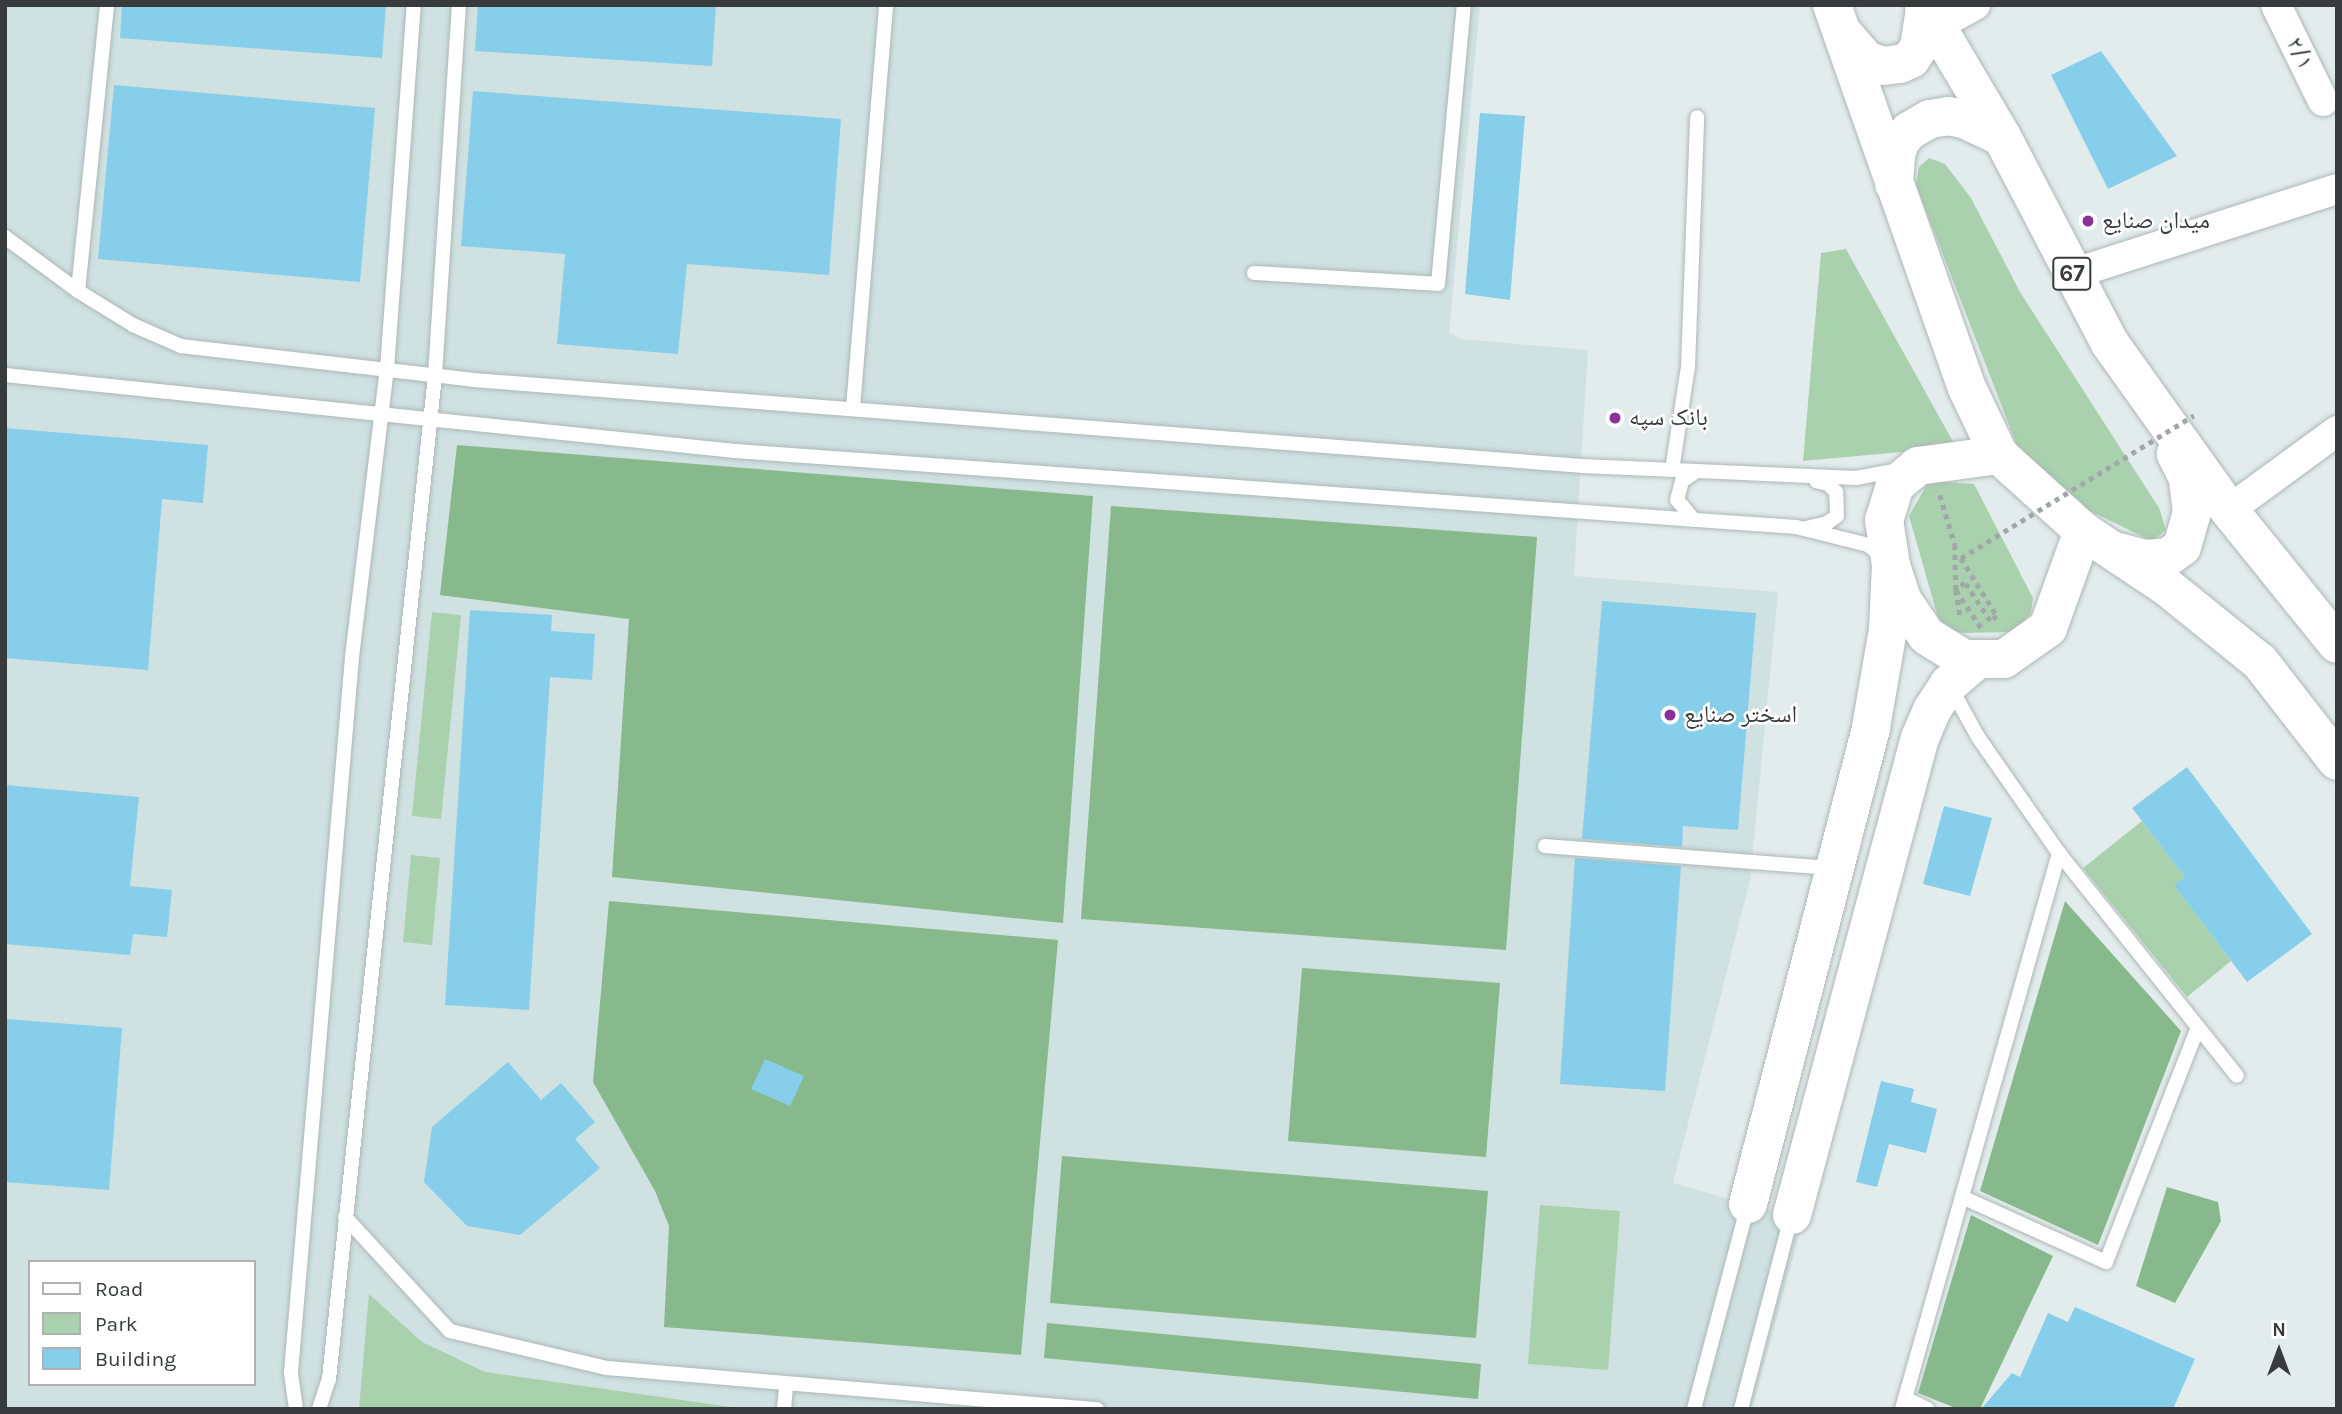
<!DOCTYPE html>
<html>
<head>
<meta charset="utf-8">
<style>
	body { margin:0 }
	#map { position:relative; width:2342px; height:1414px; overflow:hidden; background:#e3ecec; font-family:Karla,"Noto Naskh Arabic",sans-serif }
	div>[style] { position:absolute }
	.built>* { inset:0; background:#cfe1e1 }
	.green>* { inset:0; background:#a9d1ad }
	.forest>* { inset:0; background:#87b98d }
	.building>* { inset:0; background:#86cee9 }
	.path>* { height:4.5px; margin-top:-2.25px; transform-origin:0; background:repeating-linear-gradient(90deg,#9fa7a7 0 5px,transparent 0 10px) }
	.roads { filter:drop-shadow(0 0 2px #aeb7b7) drop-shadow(0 0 2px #aeb7b7) }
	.lane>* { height:14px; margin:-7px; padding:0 7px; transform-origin:7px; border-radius:7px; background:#fff }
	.street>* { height:30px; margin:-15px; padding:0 15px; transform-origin:15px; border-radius:15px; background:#fff }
	.secondary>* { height:38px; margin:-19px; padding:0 19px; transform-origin:19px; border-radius:19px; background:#fff }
	.primary>* { height:38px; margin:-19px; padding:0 19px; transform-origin:19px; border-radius:19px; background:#fff }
	.path-bridge>* { height:4.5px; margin-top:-2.25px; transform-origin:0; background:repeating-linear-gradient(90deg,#9fa7a7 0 5px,transparent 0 10px) }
	.dots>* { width:19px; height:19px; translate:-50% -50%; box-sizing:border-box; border:4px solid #fff; border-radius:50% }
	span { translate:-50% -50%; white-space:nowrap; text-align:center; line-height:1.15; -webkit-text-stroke:5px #fff; paint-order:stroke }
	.shield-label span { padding:2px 5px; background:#fff; border:2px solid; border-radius:5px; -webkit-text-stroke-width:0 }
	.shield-label { font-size:23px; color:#373b3b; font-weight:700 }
	.street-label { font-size:24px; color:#373b3b }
	.poi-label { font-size:24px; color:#373b3b }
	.left { translate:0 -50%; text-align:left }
	.frame { position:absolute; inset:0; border:7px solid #373b3b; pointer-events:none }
	.legend { position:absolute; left:28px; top:1260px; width:228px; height:126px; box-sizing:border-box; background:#fff; border:2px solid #afb1b1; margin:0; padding:9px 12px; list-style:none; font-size:21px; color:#373b3b }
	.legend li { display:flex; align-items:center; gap:14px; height:35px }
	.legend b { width:35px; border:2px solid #afb1b1 }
	.north { position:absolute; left:2244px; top:1316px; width:70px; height:70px; -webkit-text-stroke:5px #fff; paint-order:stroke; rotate:0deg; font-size:19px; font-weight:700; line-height:28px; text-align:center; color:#373b3b }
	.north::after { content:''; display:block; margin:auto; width:24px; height:32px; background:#373b3b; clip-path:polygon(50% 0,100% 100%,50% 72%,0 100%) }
</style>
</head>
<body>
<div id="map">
	<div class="built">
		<i style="clip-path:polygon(evenodd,5px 5px,1480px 5px,1449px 332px,1461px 339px,1588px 350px,1574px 576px,1778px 592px,1750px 880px,1673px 1183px,1803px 1220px,1752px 1409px,5px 1409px,5px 5px,30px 1262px,254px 1262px,254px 1384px,30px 1384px,30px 1262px)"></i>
	</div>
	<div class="green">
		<i style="clip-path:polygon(1929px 158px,1945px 164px,1971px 198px,2020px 292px,2159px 508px,2166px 530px,2152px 541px,2082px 507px,2020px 453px,1916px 185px,1919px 167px)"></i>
		<i style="clip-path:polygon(1846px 249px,1956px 447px,1803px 461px,1821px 253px)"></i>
		<i style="clip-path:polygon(1929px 481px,1974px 484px,2033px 598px,2031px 613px,2014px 632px,1963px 633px,1941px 628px,1909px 516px)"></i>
		<i style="clip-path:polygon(432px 612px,461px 615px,441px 819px,412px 816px)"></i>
		<i style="clip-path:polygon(2142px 821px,2185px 877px,2175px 886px,2231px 961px,2187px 997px,2083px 868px)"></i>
		<i style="clip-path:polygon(411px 855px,440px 858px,432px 945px,403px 942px)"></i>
		<i style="clip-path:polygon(1540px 1205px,1620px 1211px,1608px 1370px,1528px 1364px)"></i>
		<i style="clip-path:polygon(369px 1294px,422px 1342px,485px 1372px,745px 1409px,359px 1409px)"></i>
	</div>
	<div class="forest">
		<i style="clip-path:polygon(457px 445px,1093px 496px,1063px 923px,612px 877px,629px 619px,440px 595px)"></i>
		<i style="clip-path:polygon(1111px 506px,1537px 537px,1506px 950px,1081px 919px)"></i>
		<i style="clip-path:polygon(609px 901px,1058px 940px,1021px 1355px,664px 1327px,669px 1226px,655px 1191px,593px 1082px)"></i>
		<i style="clip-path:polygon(2065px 901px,2181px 1031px,2098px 1245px,1980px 1191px)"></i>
		<i style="clip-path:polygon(1302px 968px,1500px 983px,1486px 1157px,1288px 1141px)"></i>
		<i style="clip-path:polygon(1062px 1156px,1488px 1191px,1476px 1338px,1050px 1303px)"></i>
		<i style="clip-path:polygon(2167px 1187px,2218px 1202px,2221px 1221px,2175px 1303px,2136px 1286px)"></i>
		<i style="clip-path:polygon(1971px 1215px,2053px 1256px,1980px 1409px,1958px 1409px,1918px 1393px)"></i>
		<i style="clip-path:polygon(1047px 1323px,1481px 1364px,1478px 1399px,1044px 1358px)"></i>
	</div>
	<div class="building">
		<i style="clip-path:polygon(122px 5px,386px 5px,382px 58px,120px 38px)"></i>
		<i style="clip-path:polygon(478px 5px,716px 5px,712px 66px,475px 51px)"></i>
		<i style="clip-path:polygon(2101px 51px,2177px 156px,2108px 189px,2051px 75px)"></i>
		<i style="clip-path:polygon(114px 85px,375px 108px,360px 282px,98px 259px)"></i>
		<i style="clip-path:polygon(473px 91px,841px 119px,829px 275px,687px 264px,678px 354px,557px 344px,565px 254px,461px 246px)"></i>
		<i style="clip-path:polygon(1480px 113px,1525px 116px,1510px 300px,1465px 294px)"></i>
		<i style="clip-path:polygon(5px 428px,208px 445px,203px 503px,162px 499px,148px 670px,5px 658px)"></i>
		<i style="clip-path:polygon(1602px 601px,1756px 613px,1738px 830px,1683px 826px,1682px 847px,1582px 839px)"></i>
		<i style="clip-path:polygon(470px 610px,552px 615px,551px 631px,595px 634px,592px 680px,550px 677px,529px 1010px,445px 1005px)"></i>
		<i style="clip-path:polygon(2187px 767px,2312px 934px,2247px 982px,2174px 885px,2185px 877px,2132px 808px)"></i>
		<i style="clip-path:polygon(5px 785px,139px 797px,130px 886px,172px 890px,167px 937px,133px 934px,130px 955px,5px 944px)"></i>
		<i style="clip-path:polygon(1944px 806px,1992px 818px,1970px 896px,1923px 884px)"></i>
		<i style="clip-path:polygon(1575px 858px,1681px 866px,1665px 1091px,1560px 1084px)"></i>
		<i style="clip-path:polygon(5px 1019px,122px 1028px,109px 1190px,5px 1182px)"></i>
		<i style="clip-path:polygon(765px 1059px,804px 1076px,790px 1106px,751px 1089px)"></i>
		<i style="clip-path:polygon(508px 1062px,541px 1100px,561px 1083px,595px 1122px,575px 1139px,600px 1168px,520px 1235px,467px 1226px,424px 1182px,432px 1127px)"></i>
		<i style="clip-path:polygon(1881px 1081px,1914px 1089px,1911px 1102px,1937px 1109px,1926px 1153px,1889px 1144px,1877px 1187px,1856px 1182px)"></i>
		<i style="clip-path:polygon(2075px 1307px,2195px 1359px,2173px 1409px,1981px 1409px,2012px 1373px,2020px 1377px,2048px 1313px,2068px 1322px)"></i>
	</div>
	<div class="path">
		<i style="left:1940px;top:495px;width:52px;rotate:73.3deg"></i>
		<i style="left:1955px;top:545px;width:45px;rotate:88.7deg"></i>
		<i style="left:1956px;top:590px;width:30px;rotate:81deg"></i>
		<i style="left:1961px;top:558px;width:68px;rotate:58.2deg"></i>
		<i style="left:1997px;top:616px;width:9px;rotate:144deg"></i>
		<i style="left:1990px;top:621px;width:45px;rotate:-123.3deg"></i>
		<i style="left:1965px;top:583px;width:11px;rotate:142deg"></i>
		<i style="left:1956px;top:590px;width:47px;rotate:56.3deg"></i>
	</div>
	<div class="roads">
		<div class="lane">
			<i style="left:5px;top:237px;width:91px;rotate:36.5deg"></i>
			<i style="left:78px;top:291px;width:65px;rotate:31.7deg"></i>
			<i style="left:133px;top:325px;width:52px;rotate:23.6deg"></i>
			<i style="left:181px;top:346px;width:294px;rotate:6.6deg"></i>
			<i style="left:473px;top:380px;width:1112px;rotate:4.43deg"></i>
			<i style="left:1582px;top:466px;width:274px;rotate:2.5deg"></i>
			<i style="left:1856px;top:478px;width:44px;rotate:-10.5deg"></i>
			<i style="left:1254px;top:273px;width:184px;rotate:3.4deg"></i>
			<i style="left:1438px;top:284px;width:280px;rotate:-84.7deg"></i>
			<i style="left:78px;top:291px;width:287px;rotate:-84.2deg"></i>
			<i style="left:5px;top:375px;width:734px;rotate:5.94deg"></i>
			<i style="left:735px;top:451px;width:1064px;rotate:4.1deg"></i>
			<i style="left:1796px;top:527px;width:74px;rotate:14deg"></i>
			<i style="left:1868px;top:545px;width:17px;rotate:40deg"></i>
			<i style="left:853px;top:408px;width:404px;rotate:-85.3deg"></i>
			<i style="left:1672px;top:470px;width:104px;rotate:-81.2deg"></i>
			<i style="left:1688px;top:367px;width:250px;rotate:-87.9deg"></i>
			<i style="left:1694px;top:520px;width:26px;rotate:-130deg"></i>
			<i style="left:1677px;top:500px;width:20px;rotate:-75deg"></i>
			<i style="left:1682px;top:481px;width:14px;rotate:-34deg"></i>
			<i style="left:1806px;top:528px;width:22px;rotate:-13deg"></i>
			<i style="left:1827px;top:523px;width:12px;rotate:-35deg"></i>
			<i style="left:1837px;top:516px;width:24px;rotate:-92deg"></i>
			<i style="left:1836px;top:492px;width:11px;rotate:-135deg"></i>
			<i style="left:1828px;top:484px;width:12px;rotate:-166deg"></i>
			<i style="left:1951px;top:688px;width:56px;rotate:61.1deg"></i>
			<i style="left:1978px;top:737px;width:141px;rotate:55.1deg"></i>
			<i style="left:2059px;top:853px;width:285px;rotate:51.4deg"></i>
			<i style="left:1545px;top:846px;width:289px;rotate:4.4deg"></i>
			<i style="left:1962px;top:1197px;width:158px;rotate:24.3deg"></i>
			<i style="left:2106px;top:1262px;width:252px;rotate:-68.6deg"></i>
			<i style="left:345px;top:1217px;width:155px;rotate:47.4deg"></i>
			<i style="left:450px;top:1331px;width:161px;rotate:13.3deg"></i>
			<i style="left:607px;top:1368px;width:492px;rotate:4.8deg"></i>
			<i style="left:1905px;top:1398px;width:25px;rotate:26deg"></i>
			<i style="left:296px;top:1409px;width:37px;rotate:-98deg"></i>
			<i style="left:291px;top:1372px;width:718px;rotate:-85.12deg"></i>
			<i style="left:352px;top:657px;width:290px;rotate:-83.1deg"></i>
			<i style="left:387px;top:369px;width:365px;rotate:-85.8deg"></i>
			<i style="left:319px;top:1409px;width:32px;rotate:-72deg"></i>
			<i style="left:329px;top:1379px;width:1010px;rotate:-83.97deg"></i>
			<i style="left:435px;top:375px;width:371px;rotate:-86.3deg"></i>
			<i style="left:784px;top:1409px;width:25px;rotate:-85deg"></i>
			<i style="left:1694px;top:1409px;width:211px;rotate:-75.2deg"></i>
			<i style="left:1741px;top:1409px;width:198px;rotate:-75.4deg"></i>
			<i style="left:1902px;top:1409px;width:578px;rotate:-74.23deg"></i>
		</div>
		<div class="street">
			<i style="left:2276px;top:5px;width:107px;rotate:63.9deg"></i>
			<i style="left:1935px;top:27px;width:46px;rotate:-28.8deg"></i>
			<i style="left:2072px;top:274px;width:278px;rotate:-17.8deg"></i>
			<i style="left:2229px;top:510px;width:134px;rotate:-36.2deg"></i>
		</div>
		<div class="secondary">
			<i style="left:1999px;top:455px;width:82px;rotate:172.3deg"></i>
			<i style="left:1918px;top:466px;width:30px;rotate:140deg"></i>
			<i style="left:1895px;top:485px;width:37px;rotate:107deg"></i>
			<i style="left:1884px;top:520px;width:46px;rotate:81.2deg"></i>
			<i style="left:1891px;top:565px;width:38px;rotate:72deg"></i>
			<i style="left:1903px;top:601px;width:42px;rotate:55.6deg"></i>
			<i style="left:1927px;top:636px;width:44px;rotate:31.9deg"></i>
			<i style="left:1964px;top:659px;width:40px"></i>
			<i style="left:2004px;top:659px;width:54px;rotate:-35.2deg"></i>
			<i style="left:2048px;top:628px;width:103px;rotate:-70.2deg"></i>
			<i style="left:1748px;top:1204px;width:493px;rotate:-75.5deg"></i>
			<i style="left:1871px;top:727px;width:98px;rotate:-80.1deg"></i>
			<i style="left:1888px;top:630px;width:65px;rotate:-87.4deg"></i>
			<i style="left:1792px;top:1215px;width:494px;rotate:-75deg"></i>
			<i style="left:1920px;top:738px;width:30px;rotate:-67deg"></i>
			<i style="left:1932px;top:710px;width:31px;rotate:-57deg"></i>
			<i style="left:1949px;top:684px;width:38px;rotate:-41deg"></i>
		</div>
		<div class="primary">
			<i style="left:1832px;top:5px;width:406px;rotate:70.6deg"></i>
			<i style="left:1967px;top:388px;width:74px;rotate:64.5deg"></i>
			<i style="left:1999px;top:455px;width:113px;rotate:42.1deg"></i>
			<i style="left:2083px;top:531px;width:101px;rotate:33.7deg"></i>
			<i style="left:2167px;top:587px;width:119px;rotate:38.9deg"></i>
			<i style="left:2260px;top:662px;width:125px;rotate:52.1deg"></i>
			<i style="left:1924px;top:5px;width:153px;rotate:59.4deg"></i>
			<i style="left:2002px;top:137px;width:231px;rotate:62.4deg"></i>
			<i style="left:2109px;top:342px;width:206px;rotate:54.5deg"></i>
			<i style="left:2229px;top:510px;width:172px;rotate:51.1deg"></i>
			<i style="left:1842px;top:32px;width:37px;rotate:49deg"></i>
			<i style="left:1866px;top:60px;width:18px;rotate:19deg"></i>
			<i style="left:1883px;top:66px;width:17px;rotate:-7deg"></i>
			<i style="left:1900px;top:64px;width:12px;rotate:-24deg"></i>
			<i style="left:1911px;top:59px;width:14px;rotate:-56deg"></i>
			<i style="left:1919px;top:47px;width:39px;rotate:-81deg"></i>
			<i style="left:1894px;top:184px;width:29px;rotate:-86deg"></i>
			<i style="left:1896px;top:155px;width:14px;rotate:-73deg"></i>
			<i style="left:1900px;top:142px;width:14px;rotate:-51deg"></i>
			<i style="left:1909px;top:131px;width:24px;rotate:-30deg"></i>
			<i style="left:1930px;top:119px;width:18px;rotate:-9deg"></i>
			<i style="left:1948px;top:116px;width:16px;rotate:11deg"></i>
			<i style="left:1964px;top:119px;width:42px;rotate:25.3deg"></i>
			<i style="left:2119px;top:552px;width:28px;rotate:15deg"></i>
			<i style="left:2146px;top:559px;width:22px;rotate:-5deg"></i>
			<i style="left:2168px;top:557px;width:17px;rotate:-36deg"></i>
			<i style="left:2182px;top:547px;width:35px;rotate:-74deg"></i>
			<i style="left:2192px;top:513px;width:35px;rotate:-97deg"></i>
			<i style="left:2188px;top:478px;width:27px;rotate:-117deg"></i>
		</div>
	</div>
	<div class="path-bridge">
		<i style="left:1961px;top:558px;width:273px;rotate:-31.5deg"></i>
	</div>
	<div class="dots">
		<i style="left:2088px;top:221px;background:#8d2f9a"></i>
		<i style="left:1615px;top:418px;background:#8d2f9a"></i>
		<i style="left:1670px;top:715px;background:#8d2f9a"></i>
	</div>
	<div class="shield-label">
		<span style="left:2072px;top:274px">67</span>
	</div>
	<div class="street-label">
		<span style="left:2300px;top:53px;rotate:64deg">۲/۱</span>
	</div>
	<div class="poi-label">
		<span class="left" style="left:2102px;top:221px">میدان صنایع</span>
		<span class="left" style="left:1629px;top:418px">بانک سپه</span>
		<span class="left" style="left:1684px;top:715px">اسختر صنایع</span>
	</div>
	<div class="frame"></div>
	<ul class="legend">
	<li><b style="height:9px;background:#fff"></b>Road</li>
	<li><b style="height:19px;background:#a9d1ad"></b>Park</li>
	<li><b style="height:19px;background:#86cee9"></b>Building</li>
	</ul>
	<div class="north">N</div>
</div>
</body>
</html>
